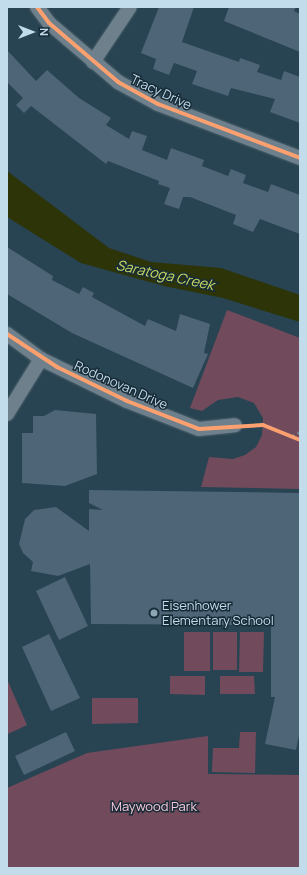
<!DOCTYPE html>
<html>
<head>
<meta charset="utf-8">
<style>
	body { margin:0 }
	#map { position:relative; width:307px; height:875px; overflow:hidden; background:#284351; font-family:Manrope,sans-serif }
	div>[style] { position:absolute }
	.green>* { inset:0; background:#714b5c }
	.water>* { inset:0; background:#2d3407 }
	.building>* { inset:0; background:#4e6477 }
	.path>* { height:2.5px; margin-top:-1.25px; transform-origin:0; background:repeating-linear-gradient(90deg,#6d7f8a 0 3px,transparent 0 6px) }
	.roads { filter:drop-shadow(0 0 1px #4a606b) drop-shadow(0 0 1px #4a606b) }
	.street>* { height:14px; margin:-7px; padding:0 7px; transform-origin:7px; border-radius:7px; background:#6d808c }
	.cycleway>* { height:4px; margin:-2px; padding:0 2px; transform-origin:2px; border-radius:2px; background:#fca06f }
	.dots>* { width:11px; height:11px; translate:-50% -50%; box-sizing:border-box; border:2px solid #182c38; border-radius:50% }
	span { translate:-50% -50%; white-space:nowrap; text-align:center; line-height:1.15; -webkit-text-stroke:3px #182c38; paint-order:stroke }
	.street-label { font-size:13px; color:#c3dceb }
	.poi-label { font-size:13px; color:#c3dceb }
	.left { translate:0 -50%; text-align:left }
	.park-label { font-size:13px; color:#f8c8d9 }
	.water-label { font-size:14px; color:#c9d960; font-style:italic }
	.frame { position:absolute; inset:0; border:8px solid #c3dceb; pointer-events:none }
	.north { position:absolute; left:12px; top:12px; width:40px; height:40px; -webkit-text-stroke:3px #182c38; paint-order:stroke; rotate:90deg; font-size:11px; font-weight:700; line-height:16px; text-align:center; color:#c3dceb }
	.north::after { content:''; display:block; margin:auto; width:14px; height:18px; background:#c3dceb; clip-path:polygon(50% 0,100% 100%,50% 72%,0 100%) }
</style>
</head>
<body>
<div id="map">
	<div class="green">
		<i style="clip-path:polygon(227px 310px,300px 338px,300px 489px,201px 487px,209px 457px,233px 459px,245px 455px,256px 447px,262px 435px,263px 418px,254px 403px,238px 397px,218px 400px,202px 411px,190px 408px)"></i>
		<i style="clip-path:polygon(184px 632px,210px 632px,210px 671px,184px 671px)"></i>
		<i style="clip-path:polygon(213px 632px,237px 632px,237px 670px,213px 670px)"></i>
		<i style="clip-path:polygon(240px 632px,264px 632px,263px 672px,239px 672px)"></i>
		<i style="clip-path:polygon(170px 676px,205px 676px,205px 695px,170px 694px)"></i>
		<i style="clip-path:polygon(220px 676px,254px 676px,255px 694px,220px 694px)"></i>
		<i style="clip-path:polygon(7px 679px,27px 725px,8px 734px,7px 733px)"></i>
		<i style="clip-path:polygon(92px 698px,138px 698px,138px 723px,92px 724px)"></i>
		<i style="clip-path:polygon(240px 732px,256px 732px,255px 773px,212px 772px,213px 748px,239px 748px)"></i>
		<i style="clip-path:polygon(208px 736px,208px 774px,300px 775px,300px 868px,7px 868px,7px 788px,87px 753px)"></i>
	</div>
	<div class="water">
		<i style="clip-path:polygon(7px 171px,109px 248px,151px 262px,221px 268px,300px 295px,300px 322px,223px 298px,164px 286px,81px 263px,7px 217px)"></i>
	</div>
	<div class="building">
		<i style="clip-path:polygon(159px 7px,194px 7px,182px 42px,239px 62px,240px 58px,260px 65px,257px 72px,281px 80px,284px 71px,300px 77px,300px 123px,270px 112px,275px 99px,231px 88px,228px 96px,192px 84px,197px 71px,174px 63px,169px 75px,153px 69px,156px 59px,141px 53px)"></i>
		<i style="clip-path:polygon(229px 7px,296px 7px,294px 11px,300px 14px,300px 52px,224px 21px)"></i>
		<i style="clip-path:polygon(7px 50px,36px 81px,47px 70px,79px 98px,111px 118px,106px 125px,129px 139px,132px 131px,147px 136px,142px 150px,167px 160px,171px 148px,204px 160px,202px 166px,228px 176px,231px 169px,246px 175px,243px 183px,268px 192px,271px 184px,300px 195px,300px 234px,260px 219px,253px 232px,233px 224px,236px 215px,190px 197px,183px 197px,179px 209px,164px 204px,170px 188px,158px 184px,159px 181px,108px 161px,106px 164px,31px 106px,24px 113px,16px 105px,23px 98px,7px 82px)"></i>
		<i style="clip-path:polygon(7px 247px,53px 276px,52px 280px,79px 294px,83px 287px,94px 293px,92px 297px,145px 326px,148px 319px,176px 331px,180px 314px,210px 324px,204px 353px,208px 354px,193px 388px,72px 333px,7px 294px)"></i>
		<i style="clip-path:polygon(55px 410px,96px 414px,97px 474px,65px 486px,22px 483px,22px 433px,33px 433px,33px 416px,44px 416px)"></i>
		<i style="clip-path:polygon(89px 490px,300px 493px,300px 731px,296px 750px,265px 744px,275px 697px,271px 697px,271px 625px,91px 624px,90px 564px,58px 576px,31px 571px,33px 562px,23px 553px,19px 544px,25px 519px,34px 510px,56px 507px,89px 531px,89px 509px,103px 510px,89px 503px)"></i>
		<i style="clip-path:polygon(65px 577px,88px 626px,59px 640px,36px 591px)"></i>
		<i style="clip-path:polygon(49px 634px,80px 698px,51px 711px,22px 647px)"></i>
		<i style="clip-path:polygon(66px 732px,75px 751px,24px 775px,15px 756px)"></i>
	</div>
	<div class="path">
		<i style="left:292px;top:436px;width:9px;rotate:-27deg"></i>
	</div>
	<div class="roads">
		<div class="street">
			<i style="left:37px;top:7px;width:20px;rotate:53deg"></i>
			<i style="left:49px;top:23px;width:91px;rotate:40.5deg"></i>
			<i style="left:118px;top:82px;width:46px;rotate:28.8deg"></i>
			<i style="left:158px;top:104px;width:152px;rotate:20.8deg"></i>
			<i style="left:93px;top:62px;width:66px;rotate:-56.1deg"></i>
			<i style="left:7px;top:334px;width:42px;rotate:36.3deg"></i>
			<i style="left:41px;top:359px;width:96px;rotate:26deg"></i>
			<i style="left:127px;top:401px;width:77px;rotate:21.3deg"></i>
			<i style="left:199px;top:429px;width:36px;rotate:-6deg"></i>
			<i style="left:7px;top:414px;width:65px;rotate:-58.3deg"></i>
		</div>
	</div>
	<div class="cycleway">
		<i style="left:37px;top:7px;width:20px;rotate:53deg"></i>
		<i style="left:49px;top:23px;width:91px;rotate:40.5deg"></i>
		<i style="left:118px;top:82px;width:46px;rotate:28.8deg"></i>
		<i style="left:158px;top:104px;width:152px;rotate:20.8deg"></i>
		<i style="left:7px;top:334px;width:60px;rotate:33.4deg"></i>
		<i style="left:57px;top:367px;width:78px;rotate:25.9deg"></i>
		<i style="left:127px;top:401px;width:77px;rotate:21.3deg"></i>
		<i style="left:199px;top:429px;width:64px;rotate:-3.6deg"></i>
		<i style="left:263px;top:425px;width:40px;rotate:22deg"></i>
	</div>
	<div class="dots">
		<i style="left:154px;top:613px;background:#8da6b5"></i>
	</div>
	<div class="street-label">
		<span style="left:161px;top:92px;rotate:25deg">Tracy Drive</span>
		<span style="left:121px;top:385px;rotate:24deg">Rodonovan Drive</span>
	</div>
	<div class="poi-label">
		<span class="left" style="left:162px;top:613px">Eisenhower<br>Elementary School</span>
	</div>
	<div class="park-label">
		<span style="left:154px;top:806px">Maywood Park</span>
	</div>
	<div class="water-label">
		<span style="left:165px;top:275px;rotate:12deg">Saratoga Creek</span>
	</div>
	<div class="frame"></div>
	<div class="north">N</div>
</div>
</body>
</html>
